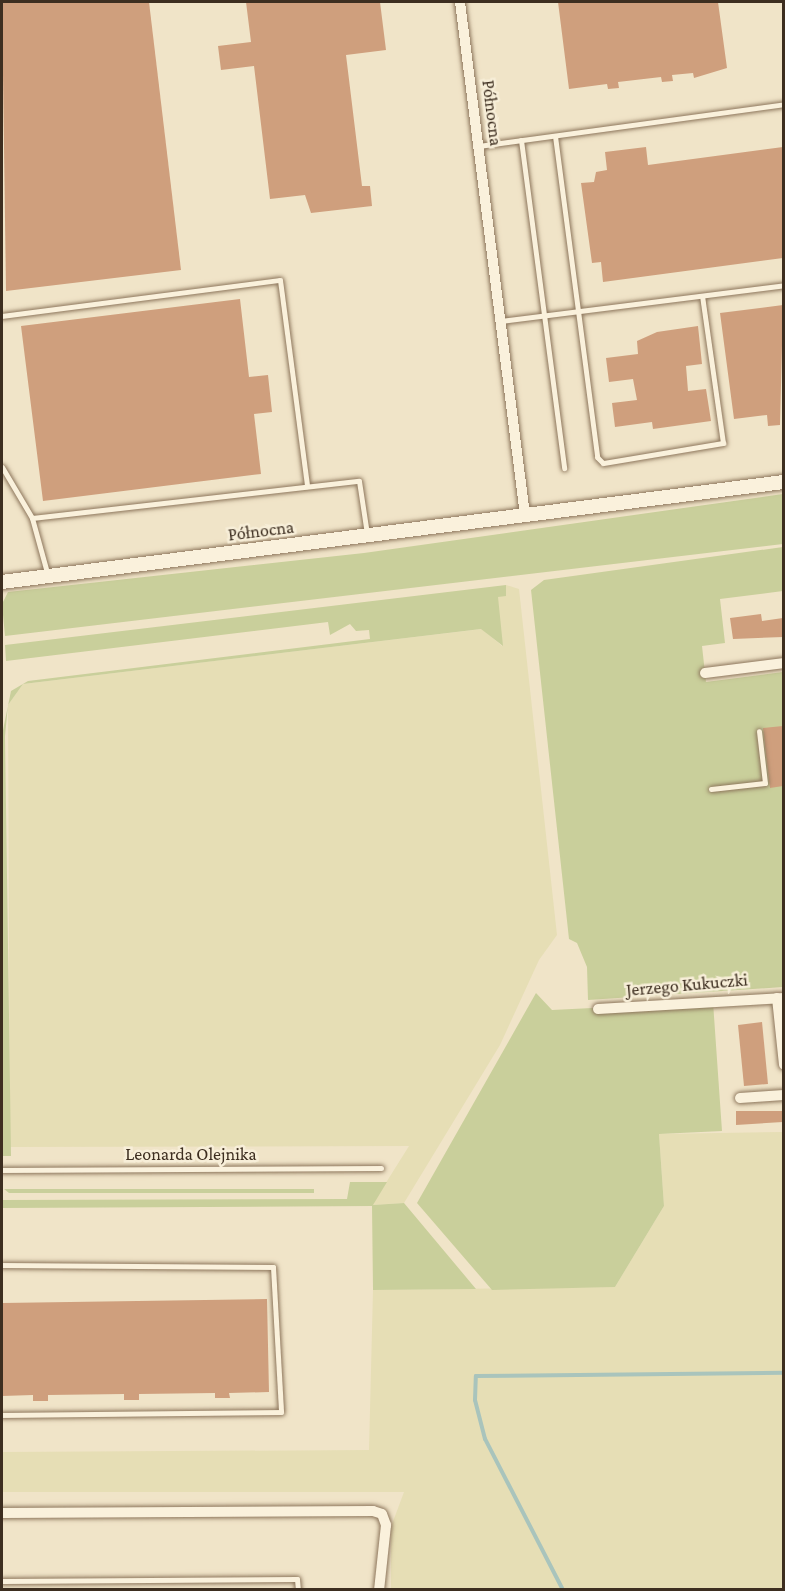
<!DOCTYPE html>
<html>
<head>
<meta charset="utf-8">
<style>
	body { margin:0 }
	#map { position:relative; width:785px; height:1591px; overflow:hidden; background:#f0e4c8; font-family:"Crimson Pro",serif }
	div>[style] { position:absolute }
	.farmland>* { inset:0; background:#e6deb5 }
	.green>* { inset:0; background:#c9cf9b }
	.stream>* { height:4px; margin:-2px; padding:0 2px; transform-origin:2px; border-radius:2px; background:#a9c4bc }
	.building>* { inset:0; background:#cf9f7d }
	.roads { filter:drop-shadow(0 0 2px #8d765c) drop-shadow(0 0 2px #8d765c) }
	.lane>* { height:5px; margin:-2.5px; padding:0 2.5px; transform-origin:2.5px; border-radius:2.5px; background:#faf1dc }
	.street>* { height:10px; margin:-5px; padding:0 5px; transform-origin:5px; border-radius:5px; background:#faf1dc }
	.secondary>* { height:14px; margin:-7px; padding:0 7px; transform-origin:7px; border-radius:7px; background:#faf1dc }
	span { translate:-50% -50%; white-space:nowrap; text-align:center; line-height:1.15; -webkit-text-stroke:5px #f7eed8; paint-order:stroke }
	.street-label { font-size:18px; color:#3d2e20 }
	.frame { position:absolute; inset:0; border:3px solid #3d2e20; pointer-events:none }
</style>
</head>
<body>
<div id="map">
	<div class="farmland">
		<i style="clip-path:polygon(506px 585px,519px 589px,557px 935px,539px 960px,500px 1045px,404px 1203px,372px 1205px,409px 1146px,10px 1147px,8px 705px,23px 684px,482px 629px,502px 646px,497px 596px,506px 596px)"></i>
		<i style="clip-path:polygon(783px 1132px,783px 1589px,391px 1589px,391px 1527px,404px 1492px,2px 1492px,2px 1452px,369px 1450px,373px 1290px,615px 1287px,664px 1206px,659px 1134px)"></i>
	</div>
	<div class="green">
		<i style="clip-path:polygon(783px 494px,783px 544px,5px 636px,2px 604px,8px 592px,364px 553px)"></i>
		<i style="clip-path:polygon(783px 547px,783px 591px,720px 599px,725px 643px,702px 646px,706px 682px,783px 672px,783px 987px,588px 1000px,587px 967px,577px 943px,569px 939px,531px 590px,544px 580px)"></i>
		<i style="clip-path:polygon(506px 585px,506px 596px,498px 597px,503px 646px,481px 629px,23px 684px,8px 705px,5px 736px,11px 1156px,2px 1156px,2px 735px,11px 691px,28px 681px,370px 639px,369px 630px,356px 631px,350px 624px,330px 635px,328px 622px,6px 661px,5px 645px)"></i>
		<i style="clip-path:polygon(536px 993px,552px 1010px,713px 1002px,722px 1131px,659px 1134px,664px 1206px,615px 1287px,492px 1290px,417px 1203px)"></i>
		<i style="clip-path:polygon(350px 1182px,387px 1182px,373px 1205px,404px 1203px,476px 1289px,373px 1290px,372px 1206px,2px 1208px,2px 1200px,347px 1199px)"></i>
		<i style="clip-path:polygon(4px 1189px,314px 1189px,314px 1193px,9px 1193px)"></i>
	</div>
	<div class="stream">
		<i style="left:563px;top:1590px;width:170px;rotate:-117.3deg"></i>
		<i style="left:485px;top:1439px;width:40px;rotate:-104.4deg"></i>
		<i style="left:475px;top:1400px;width:24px;rotate:-88deg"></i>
		<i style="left:476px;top:1376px;width:308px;rotate:-0.6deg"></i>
	</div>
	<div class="building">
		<i style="clip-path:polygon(2px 2px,149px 2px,181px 270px,6px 291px)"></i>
		<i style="clip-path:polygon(246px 2px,380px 2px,386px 50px,346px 55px,362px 186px,370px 186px,372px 206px,311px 213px,305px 195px,270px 199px,254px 66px,221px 70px,218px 46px,251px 42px)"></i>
		<i style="clip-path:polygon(558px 2px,718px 2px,727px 68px,694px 78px,693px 73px,672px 75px,673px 81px,662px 82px,661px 77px,618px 82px,619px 88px,608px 89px,607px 84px,569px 89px)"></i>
		<i style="clip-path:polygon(646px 147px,648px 165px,783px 147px,783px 258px,603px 282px,601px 262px,592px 263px,581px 183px,594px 182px,596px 172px,607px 170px,605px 152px)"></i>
		<i style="clip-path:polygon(240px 299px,249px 377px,268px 375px,272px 412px,254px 414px,261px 474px,43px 501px,21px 326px)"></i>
		<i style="clip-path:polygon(783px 305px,780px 425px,768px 426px,767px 415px,734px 419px,720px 313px)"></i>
		<i style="clip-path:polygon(698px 326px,702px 364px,686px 366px,688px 391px,706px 389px,711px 421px,653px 429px,652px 422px,615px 427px,612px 403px,637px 400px,633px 379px,609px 382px,606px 358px,638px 354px,637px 341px,657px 332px)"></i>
		<i style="clip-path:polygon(761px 614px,762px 621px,783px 618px,783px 637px,733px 639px,730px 618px)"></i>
		<i style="clip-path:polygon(783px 726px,783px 786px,770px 788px,763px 728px)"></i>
		<i style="clip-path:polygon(762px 1022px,768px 1084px,744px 1086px,738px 1025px)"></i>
		<i style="clip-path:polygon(736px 1111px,783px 1111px,783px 1122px,736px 1125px)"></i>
		<i style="clip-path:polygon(267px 1299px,269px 1392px,229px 1393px,230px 1398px,215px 1398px,215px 1393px,139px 1394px,139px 1400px,124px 1400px,124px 1394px,48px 1395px,48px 1401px,33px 1401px,33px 1395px,2px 1396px,2px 1303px)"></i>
	</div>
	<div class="roads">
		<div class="lane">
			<i style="left:555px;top:136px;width:324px;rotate:82.5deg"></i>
			<i style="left:597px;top:457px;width:8px;rotate:45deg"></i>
			<i style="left:603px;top:463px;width:122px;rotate:-9.5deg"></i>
			<i style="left:723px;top:443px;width:148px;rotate:-98.1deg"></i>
			<i style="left:521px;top:140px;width:331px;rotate:82.5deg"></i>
			<i style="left:479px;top:146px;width:308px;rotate:-7.8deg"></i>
			<i style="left:2px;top:316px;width:280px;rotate:-7.4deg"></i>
			<i style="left:280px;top:280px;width:208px;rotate:82.5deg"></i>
			<i style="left:501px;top:321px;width:285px;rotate:-7.2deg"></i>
			<i style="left:2px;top:467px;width:59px;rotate:59.5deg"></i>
			<i style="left:32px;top:518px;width:329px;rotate:-6.5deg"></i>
			<i style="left:359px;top:481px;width:54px;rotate:81.4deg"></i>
			<i style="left:32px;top:518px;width:60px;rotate:74.6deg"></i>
			<i style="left:711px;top:789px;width:54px;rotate:-6.3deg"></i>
			<i style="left:765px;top:783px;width:52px;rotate:-96.6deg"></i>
			<i style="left:2px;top:1170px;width:379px;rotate:-0.3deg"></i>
			<i style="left:2px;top:1265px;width:271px;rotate:0.4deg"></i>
			<i style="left:273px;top:1267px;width:145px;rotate:86.8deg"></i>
			<i style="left:281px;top:1412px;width:279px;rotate:179.4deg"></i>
			<i style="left:2px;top:1581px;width:295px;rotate:-0.4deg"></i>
			<i style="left:297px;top:1579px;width:11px;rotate:85deg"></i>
		</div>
		<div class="street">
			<i style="left:460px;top:2px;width:517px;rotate:82.78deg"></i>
			<i style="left:705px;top:673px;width:80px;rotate:-7.2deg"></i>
			<i style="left:777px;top:998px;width:67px;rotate:84deg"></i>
			<i style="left:598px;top:1009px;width:186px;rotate:-3.4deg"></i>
			<i style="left:740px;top:1098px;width:44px;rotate:-3.9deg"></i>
			<i style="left:2px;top:1513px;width:371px;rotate:-0.3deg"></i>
			<i style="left:373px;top:1511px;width:9px;rotate:18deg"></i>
			<i style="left:382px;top:1514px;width:12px;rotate:70deg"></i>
			<i style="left:386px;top:1525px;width:65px;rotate:96.1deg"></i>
		</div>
		<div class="secondary">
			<i style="left:2px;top:582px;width:788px;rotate:-7.29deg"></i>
		</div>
	</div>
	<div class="street-label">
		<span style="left:492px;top:113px;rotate:83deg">Północna</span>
		<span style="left:261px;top:531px;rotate:-7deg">Północna</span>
		<span style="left:687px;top:985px;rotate:-5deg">Jerzego Kukuczki</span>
		<span style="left:191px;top:1154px">Leonarda Olejnika</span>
	</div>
	<div class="frame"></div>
</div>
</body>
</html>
